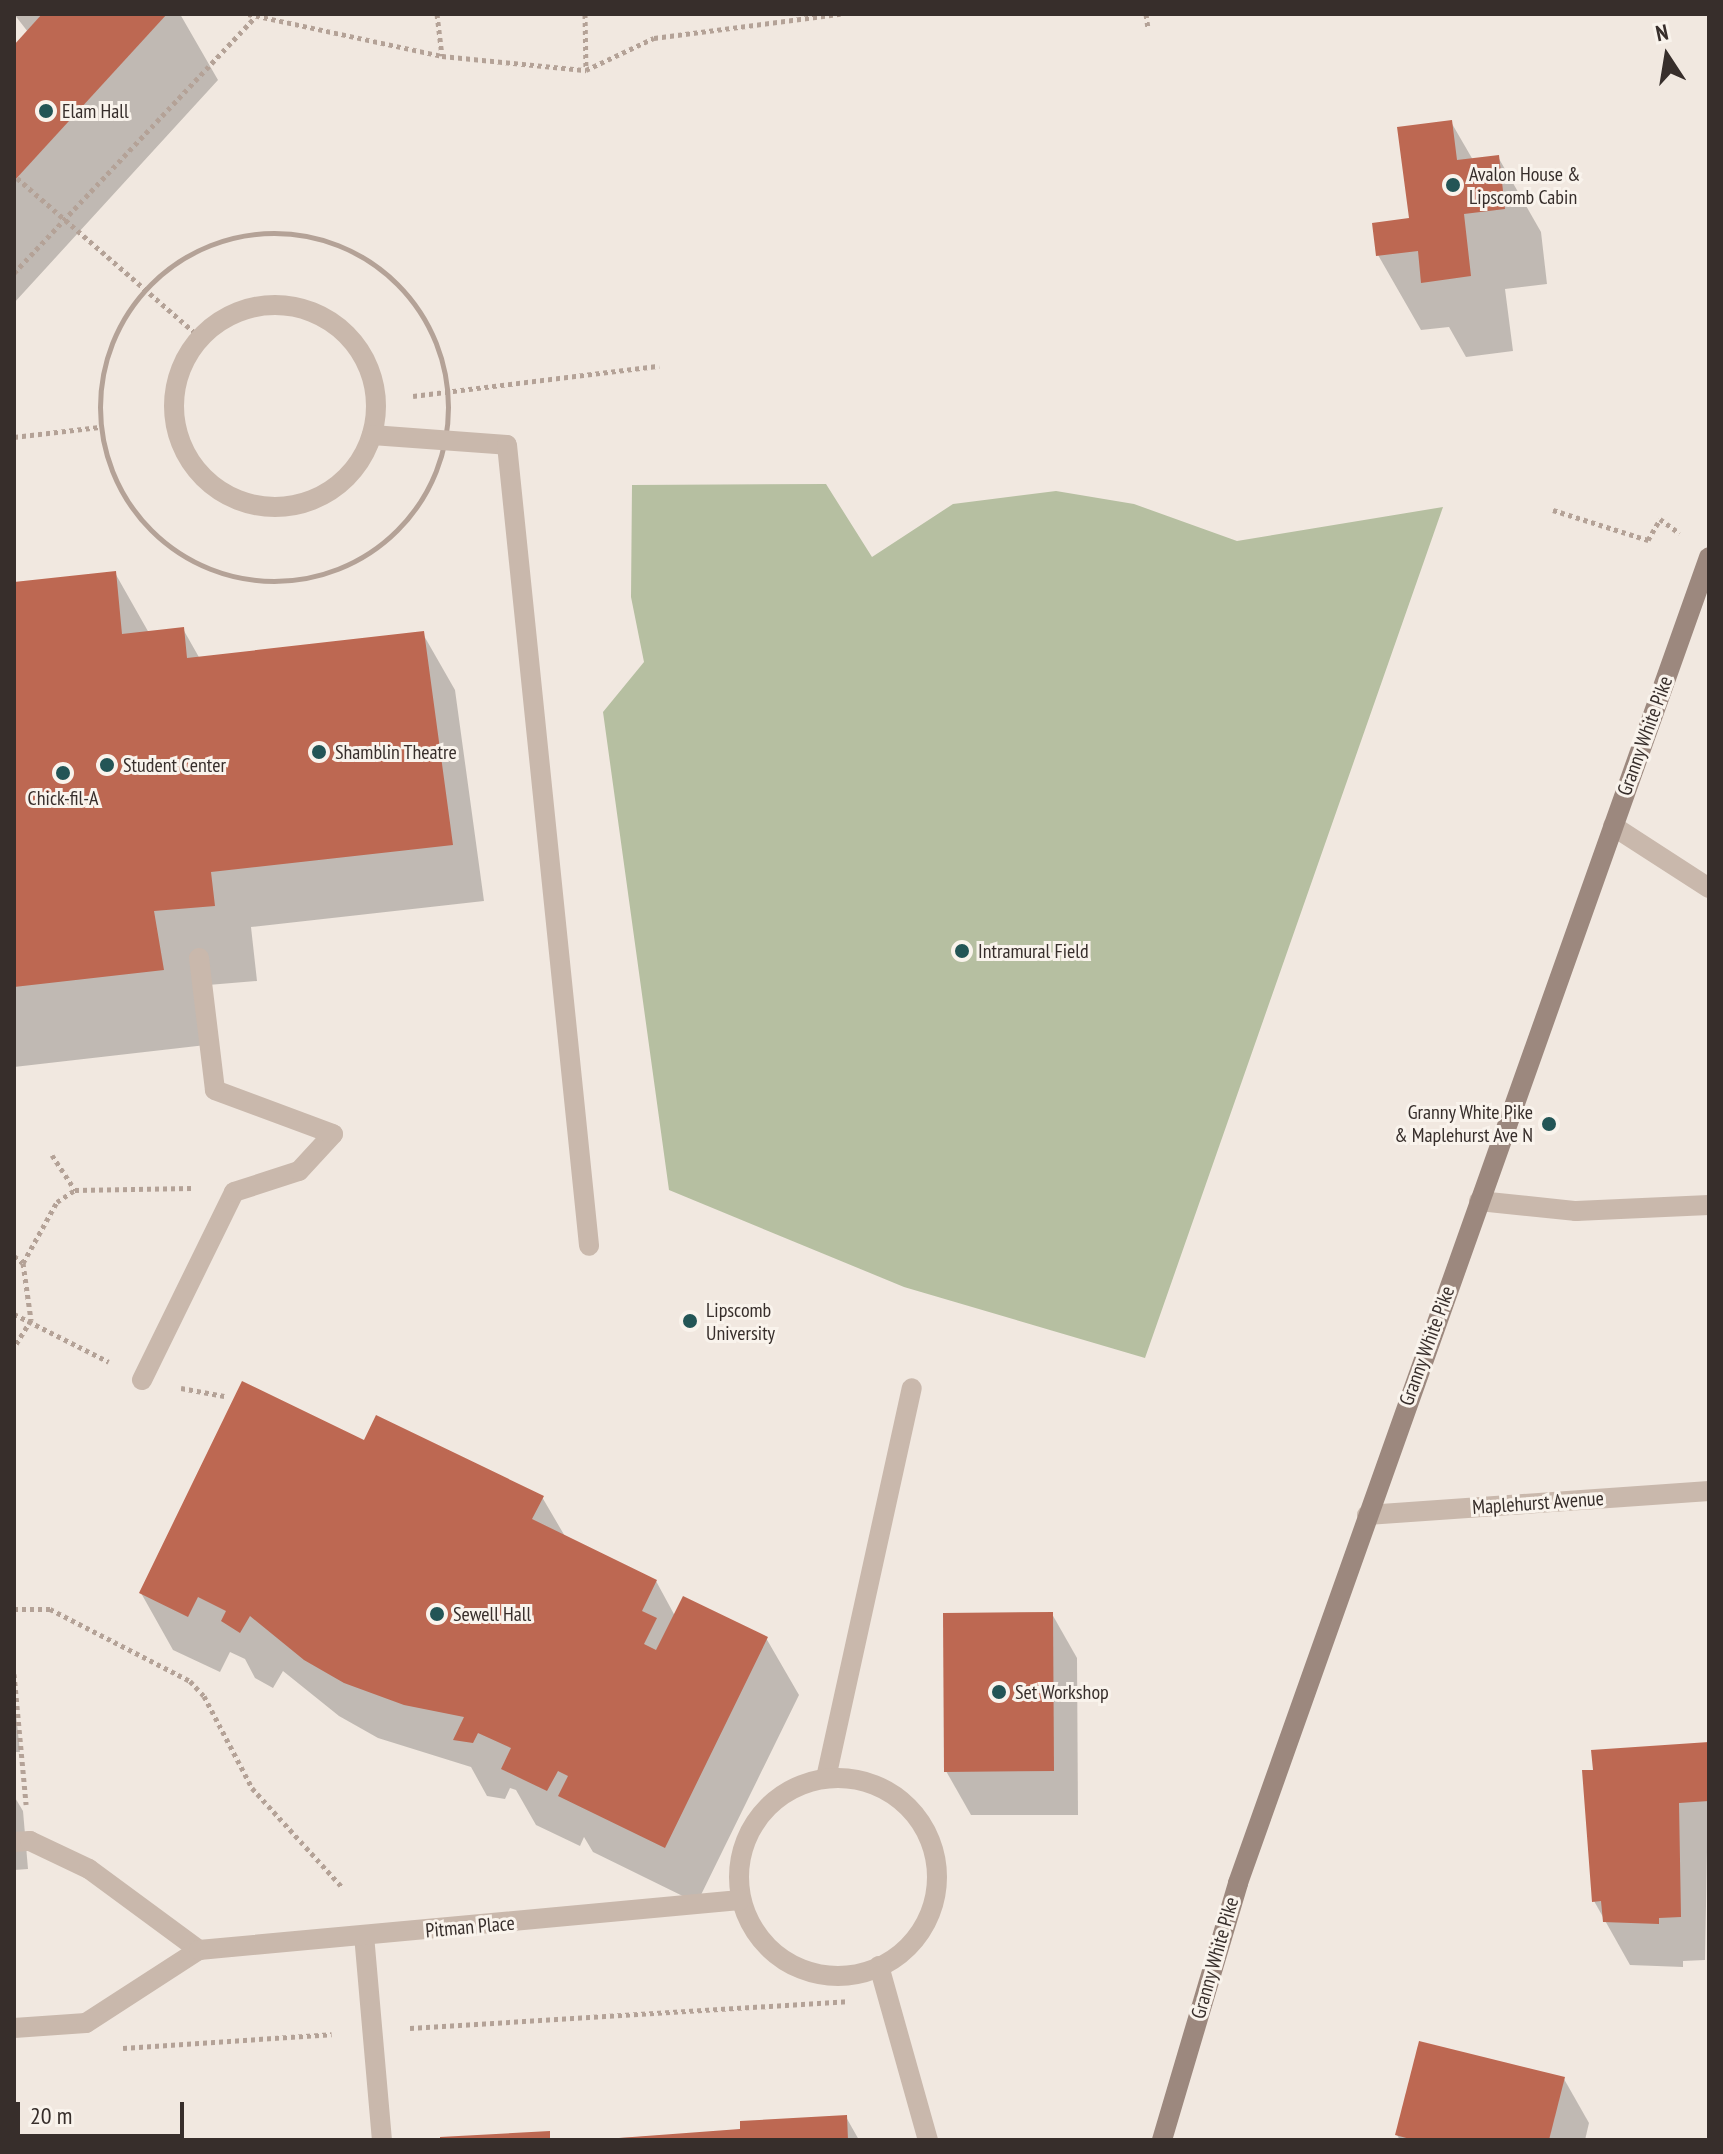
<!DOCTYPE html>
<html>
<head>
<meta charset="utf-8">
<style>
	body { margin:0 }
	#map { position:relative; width:1723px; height:2154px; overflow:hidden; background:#f1e8e0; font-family:"PT Sans Narrow",sans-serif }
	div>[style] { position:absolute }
	.green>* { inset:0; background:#b6bfa1 }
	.shadow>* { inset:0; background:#0003 }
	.building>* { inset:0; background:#bd6852 }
	.path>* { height:5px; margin-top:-2.5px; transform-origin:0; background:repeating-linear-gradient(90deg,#b4a297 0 4px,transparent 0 8px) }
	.path>.ring { margin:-2.5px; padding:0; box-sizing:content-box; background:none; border:5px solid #b4a297; border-radius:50% }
	.service>* { height:20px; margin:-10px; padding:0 10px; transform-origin:10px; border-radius:10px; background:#c9b8ac }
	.service>.ring { margin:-10px; padding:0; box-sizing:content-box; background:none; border:20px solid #c9b8ac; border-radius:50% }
	.minor>* { height:20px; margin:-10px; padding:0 10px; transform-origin:10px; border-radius:10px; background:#c9b8ac }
	.secondary>* { height:20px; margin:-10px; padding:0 10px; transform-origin:10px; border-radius:10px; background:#9c887e }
	.dots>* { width:22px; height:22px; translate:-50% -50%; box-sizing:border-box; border:4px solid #f9f3ec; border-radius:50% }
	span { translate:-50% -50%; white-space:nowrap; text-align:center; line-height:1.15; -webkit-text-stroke:6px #f9f3ec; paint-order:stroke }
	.poi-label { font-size:20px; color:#372e2b }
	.left { translate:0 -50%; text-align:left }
	.right { translate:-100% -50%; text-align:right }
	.street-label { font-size:20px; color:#372e2b }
	.frame { position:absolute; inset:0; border:16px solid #372e2b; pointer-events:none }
	.north { position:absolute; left:1627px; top:16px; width:80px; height:80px; -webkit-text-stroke:6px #f9f3ec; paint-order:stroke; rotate:348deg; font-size:22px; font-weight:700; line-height:32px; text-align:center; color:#372e2b }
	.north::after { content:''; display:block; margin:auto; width:28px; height:36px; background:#372e2b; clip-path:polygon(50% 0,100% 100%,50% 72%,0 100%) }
	.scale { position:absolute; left:16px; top:2102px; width:168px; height:36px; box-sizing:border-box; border:4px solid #372e2b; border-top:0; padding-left:10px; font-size:24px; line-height:28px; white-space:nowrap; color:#372e2b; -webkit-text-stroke:6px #f9f3ec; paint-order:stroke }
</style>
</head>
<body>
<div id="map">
	<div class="green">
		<i style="clip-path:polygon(826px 484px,872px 557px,953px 504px,1056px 491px,1134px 504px,1237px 541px,1443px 507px,1145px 1358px,904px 1287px,669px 1190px,603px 712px,644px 662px,631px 597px,632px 485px)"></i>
	</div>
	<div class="shadow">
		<i style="clip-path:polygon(14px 14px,180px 14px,218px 80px,14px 303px,14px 48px,28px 32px)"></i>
		<i style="clip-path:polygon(1451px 122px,1473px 160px,1498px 157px,1541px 232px,1547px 284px,1505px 289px,1513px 351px,1466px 357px,1449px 327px,1421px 330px,1378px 255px,1411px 220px)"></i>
		<i style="clip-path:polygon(115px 573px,149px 633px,183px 629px,200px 659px,423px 634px,455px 690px,484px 901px,251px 927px,257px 981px,196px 986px,206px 1045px,14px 1067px,14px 584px)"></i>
		<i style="clip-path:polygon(365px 1443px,542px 1497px,566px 1538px,656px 1581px,675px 1616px,766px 1638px,799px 1695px,697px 1903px,593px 1852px,584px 1837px,580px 1846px,536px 1825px,516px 1790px,510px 1788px,505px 1799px,487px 1796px,471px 1767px,378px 1738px,339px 1716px,283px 1671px,273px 1688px,255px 1678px,245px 1659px,230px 1652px,220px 1672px,173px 1650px,141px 1593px)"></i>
		<i style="clip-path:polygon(1052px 1614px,1077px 1658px,1078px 1815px,971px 1815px,946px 1771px)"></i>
		<i style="clip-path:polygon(14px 1695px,20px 1752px,14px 1752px)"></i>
		<i style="clip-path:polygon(1709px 1744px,1705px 1960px,1683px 1961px,1683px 1967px,1630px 1965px,1594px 1901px,1595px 1772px)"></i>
		<i style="clip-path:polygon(14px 1796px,23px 1811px,28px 1869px,14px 1870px)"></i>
		<i style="clip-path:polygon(1564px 2079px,1589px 2123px,1585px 2140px,1400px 2140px,1397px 2135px)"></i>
		<i style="clip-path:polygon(846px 2117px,859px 2140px,585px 2140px,742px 2131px)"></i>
		<i style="clip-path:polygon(14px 2127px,21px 2140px,14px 2140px)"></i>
	</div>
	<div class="building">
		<i style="clip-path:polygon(42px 14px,167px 14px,14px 181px,14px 45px)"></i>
		<i style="clip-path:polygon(1452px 120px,1457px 160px,1499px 155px,1505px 209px,1464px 214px,1471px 276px,1421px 283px,1418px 251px,1376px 256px,1372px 223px,1409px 218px,1397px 127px)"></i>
		<i style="clip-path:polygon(116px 571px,122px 634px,184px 627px,187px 658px,424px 631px,453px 845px,211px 872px,215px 906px,154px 911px,164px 970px,14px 987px,14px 582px)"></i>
		<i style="clip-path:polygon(242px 1381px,364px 1440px,376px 1415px,544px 1496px,532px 1519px,657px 1580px,642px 1611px,657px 1618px,644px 1644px,656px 1650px,683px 1596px,768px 1637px,665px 1848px,558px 1796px,568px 1776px,558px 1771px,547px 1791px,501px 1769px,511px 1748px,478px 1733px,473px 1743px,453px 1740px,464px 1717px,404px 1705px,344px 1683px,304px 1660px,250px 1616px,240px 1633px,221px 1621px,226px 1611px,198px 1597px,188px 1617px,139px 1593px)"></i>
		<i style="clip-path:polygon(1053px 1612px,1054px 1771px,944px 1772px,943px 1613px)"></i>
		<i style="clip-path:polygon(1709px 1742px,1709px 1801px,1679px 1803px,1681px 1917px,1659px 1918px,1659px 1924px,1603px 1922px,1601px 1901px,1592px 1902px,1582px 1770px,1593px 1770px,1591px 1750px)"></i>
		<i style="clip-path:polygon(1419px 2041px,1565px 2077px,1549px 2140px,1414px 2140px,1395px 2135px)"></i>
		<i style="clip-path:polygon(847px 2115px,848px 2140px,592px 2140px,740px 2129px,740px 2121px)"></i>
		<i style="clip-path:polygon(550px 2131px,550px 2140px,440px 2140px,440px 2137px)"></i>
	</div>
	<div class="path">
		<i style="left:248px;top:14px;width:198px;rotate:12.2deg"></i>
		<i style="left:442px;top:56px;width:145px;rotate:5.6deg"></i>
		<i style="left:586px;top:70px;width:75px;rotate:-25.2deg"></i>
		<i style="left:654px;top:38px;width:188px;rotate:-7.4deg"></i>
		<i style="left:437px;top:14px;width:42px;rotate:83.2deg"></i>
		<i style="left:585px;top:14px;width:56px;rotate:89deg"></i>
		<i style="left:1146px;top:14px;width:14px;rotate:82deg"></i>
		<i style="left:17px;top:178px;width:242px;rotate:41deg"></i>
		<i class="ring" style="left:100px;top:233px;width:343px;height:343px"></i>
		<i style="left:14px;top:273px;width:349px;rotate:-46.7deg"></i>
		<i style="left:413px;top:396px;width:248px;rotate:-7deg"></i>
		<i style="left:14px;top:437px;width:86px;rotate:-6.7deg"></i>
		<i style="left:1553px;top:510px;width:100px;rotate:17.5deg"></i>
		<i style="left:1648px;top:540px;width:24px;rotate:-60deg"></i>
		<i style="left:1660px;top:519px;width:24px;rotate:36deg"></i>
		<i style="left:52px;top:1155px;width:42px;rotate:56.7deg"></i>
		<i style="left:75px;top:1190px;width:117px;rotate:-1deg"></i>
		<i style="left:14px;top:1256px;width:11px;rotate:38deg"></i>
		<i style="left:23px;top:1263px;width:58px;rotate:82deg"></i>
		<i style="left:31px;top:1320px;width:32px;rotate:122deg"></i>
		<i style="left:23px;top:1263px;width:70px;rotate:-60.9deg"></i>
		<i style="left:57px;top:1202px;width:22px;rotate:-34deg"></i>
		<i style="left:14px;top:1314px;width:106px;rotate:26.8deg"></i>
		<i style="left:181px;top:1388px;width:44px;rotate:10.5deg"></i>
		<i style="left:14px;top:1609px;width:36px"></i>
		<i style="left:50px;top:1609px;width:157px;rotate:27.2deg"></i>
		<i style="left:190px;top:1681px;width:21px;rotate:47deg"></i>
		<i style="left:204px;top:1696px;width:104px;rotate:62.4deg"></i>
		<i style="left:252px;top:1788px;width:135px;rotate:47.7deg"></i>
		<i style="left:14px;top:1674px;width:131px;rotate:84.7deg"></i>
		<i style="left:410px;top:2028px;width:438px;rotate:-3.5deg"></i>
		<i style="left:123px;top:2048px;width:209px;rotate:-3.8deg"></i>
	</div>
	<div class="service">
		<i class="ring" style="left:174px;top:305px;width:182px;height:182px"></i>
		<i style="left:372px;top:435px;width:135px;rotate:4.2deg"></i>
		<i style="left:507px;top:445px;width:805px;rotate:84.15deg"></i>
		<i style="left:1613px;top:826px;width:114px;rotate:32.9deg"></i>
		<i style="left:1479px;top:1201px;width:98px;rotate:5.9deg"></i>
		<i style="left:1576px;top:1211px;width:133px;rotate:-2.6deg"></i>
		<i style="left:142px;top:1380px;width:209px;rotate:-63.9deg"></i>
		<i style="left:234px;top:1192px;width:68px;rotate:-17.9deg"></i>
		<i style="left:299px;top:1171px;width:50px;rotate:-47.4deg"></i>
		<i style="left:333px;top:1134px;width:126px;rotate:-159.6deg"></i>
		<i style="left:215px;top:1090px;width:133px;rotate:-96.9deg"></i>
		<i style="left:826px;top:1778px;width:399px;rotate:-77.6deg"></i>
		<i class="ring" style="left:739px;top:1778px;width:178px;height:178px"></i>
		<i style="left:14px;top:1842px;width:16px;rotate:-4deg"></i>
		<i style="left:30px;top:1841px;width:65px;rotate:25.4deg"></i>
		<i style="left:89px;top:1869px;width:137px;rotate:36.4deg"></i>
		<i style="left:364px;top:1935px;width:206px;rotate:85deg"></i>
		<i style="left:879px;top:1966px;width:181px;rotate:74.3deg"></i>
		<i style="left:14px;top:2028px;width:72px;rotate:-4deg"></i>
		<i style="left:86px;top:2023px;width:135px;rotate:-32.9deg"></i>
		<i style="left:199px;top:1950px;width:543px;rotate:-5.28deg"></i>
	</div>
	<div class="minor">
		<i style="left:1367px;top:1515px;width:343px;rotate:-4deg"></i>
	</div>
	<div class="secondary">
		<i style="left:1162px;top:2140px;width:268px;rotate:-73.5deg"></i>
		<i style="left:1238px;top:1883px;width:1407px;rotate:-70.44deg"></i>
	</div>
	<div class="dots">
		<i style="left:46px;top:111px;background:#235556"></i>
		<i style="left:1453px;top:185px;background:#235556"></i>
		<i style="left:319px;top:752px;background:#235556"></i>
		<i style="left:107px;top:765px;background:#235556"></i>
		<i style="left:63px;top:773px;background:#235556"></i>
		<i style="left:962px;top:951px;background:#235556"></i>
		<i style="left:1549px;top:1124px;background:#235556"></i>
		<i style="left:690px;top:1321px;background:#235556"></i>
		<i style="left:437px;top:1614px;background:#235556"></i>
		<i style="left:999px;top:1692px;background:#235556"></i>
	</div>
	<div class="poi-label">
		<span class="left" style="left:62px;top:111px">Elam Hall</span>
		<span class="left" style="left:1469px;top:186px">Avalon House &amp;<br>Lipscomb Cabin</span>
		<span class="left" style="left:335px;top:752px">Shamblin Theatre</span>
		<span class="left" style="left:123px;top:765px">Student Center</span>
		<span style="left:63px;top:798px">Chick-fil-A</span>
		<span class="left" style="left:978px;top:951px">Intramural Field</span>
		<span class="right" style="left:1533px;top:1124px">Granny White Pike<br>&amp; Maplehurst Ave N</span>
		<span class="left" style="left:706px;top:1322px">Lipscomb<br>University</span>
		<span class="left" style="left:453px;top:1614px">Sewell Hall</span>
		<span class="left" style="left:1015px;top:1692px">Set Workshop</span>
	</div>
	<div class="street-label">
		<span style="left:1645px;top:736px;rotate:-70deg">Granny White Pike</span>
		<span style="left:1427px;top:1346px;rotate:-70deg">Granny White Pike</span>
		<span style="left:1538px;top:1503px;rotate:-4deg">Maplehurst Avenue</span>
		<span style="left:470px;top:1927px;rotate:-5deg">Pitman Place</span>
		<span style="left:1215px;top:1958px;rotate:-74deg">Granny White Pike</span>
	</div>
	<div class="frame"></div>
	<div class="north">N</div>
	<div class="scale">20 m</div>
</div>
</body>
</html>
